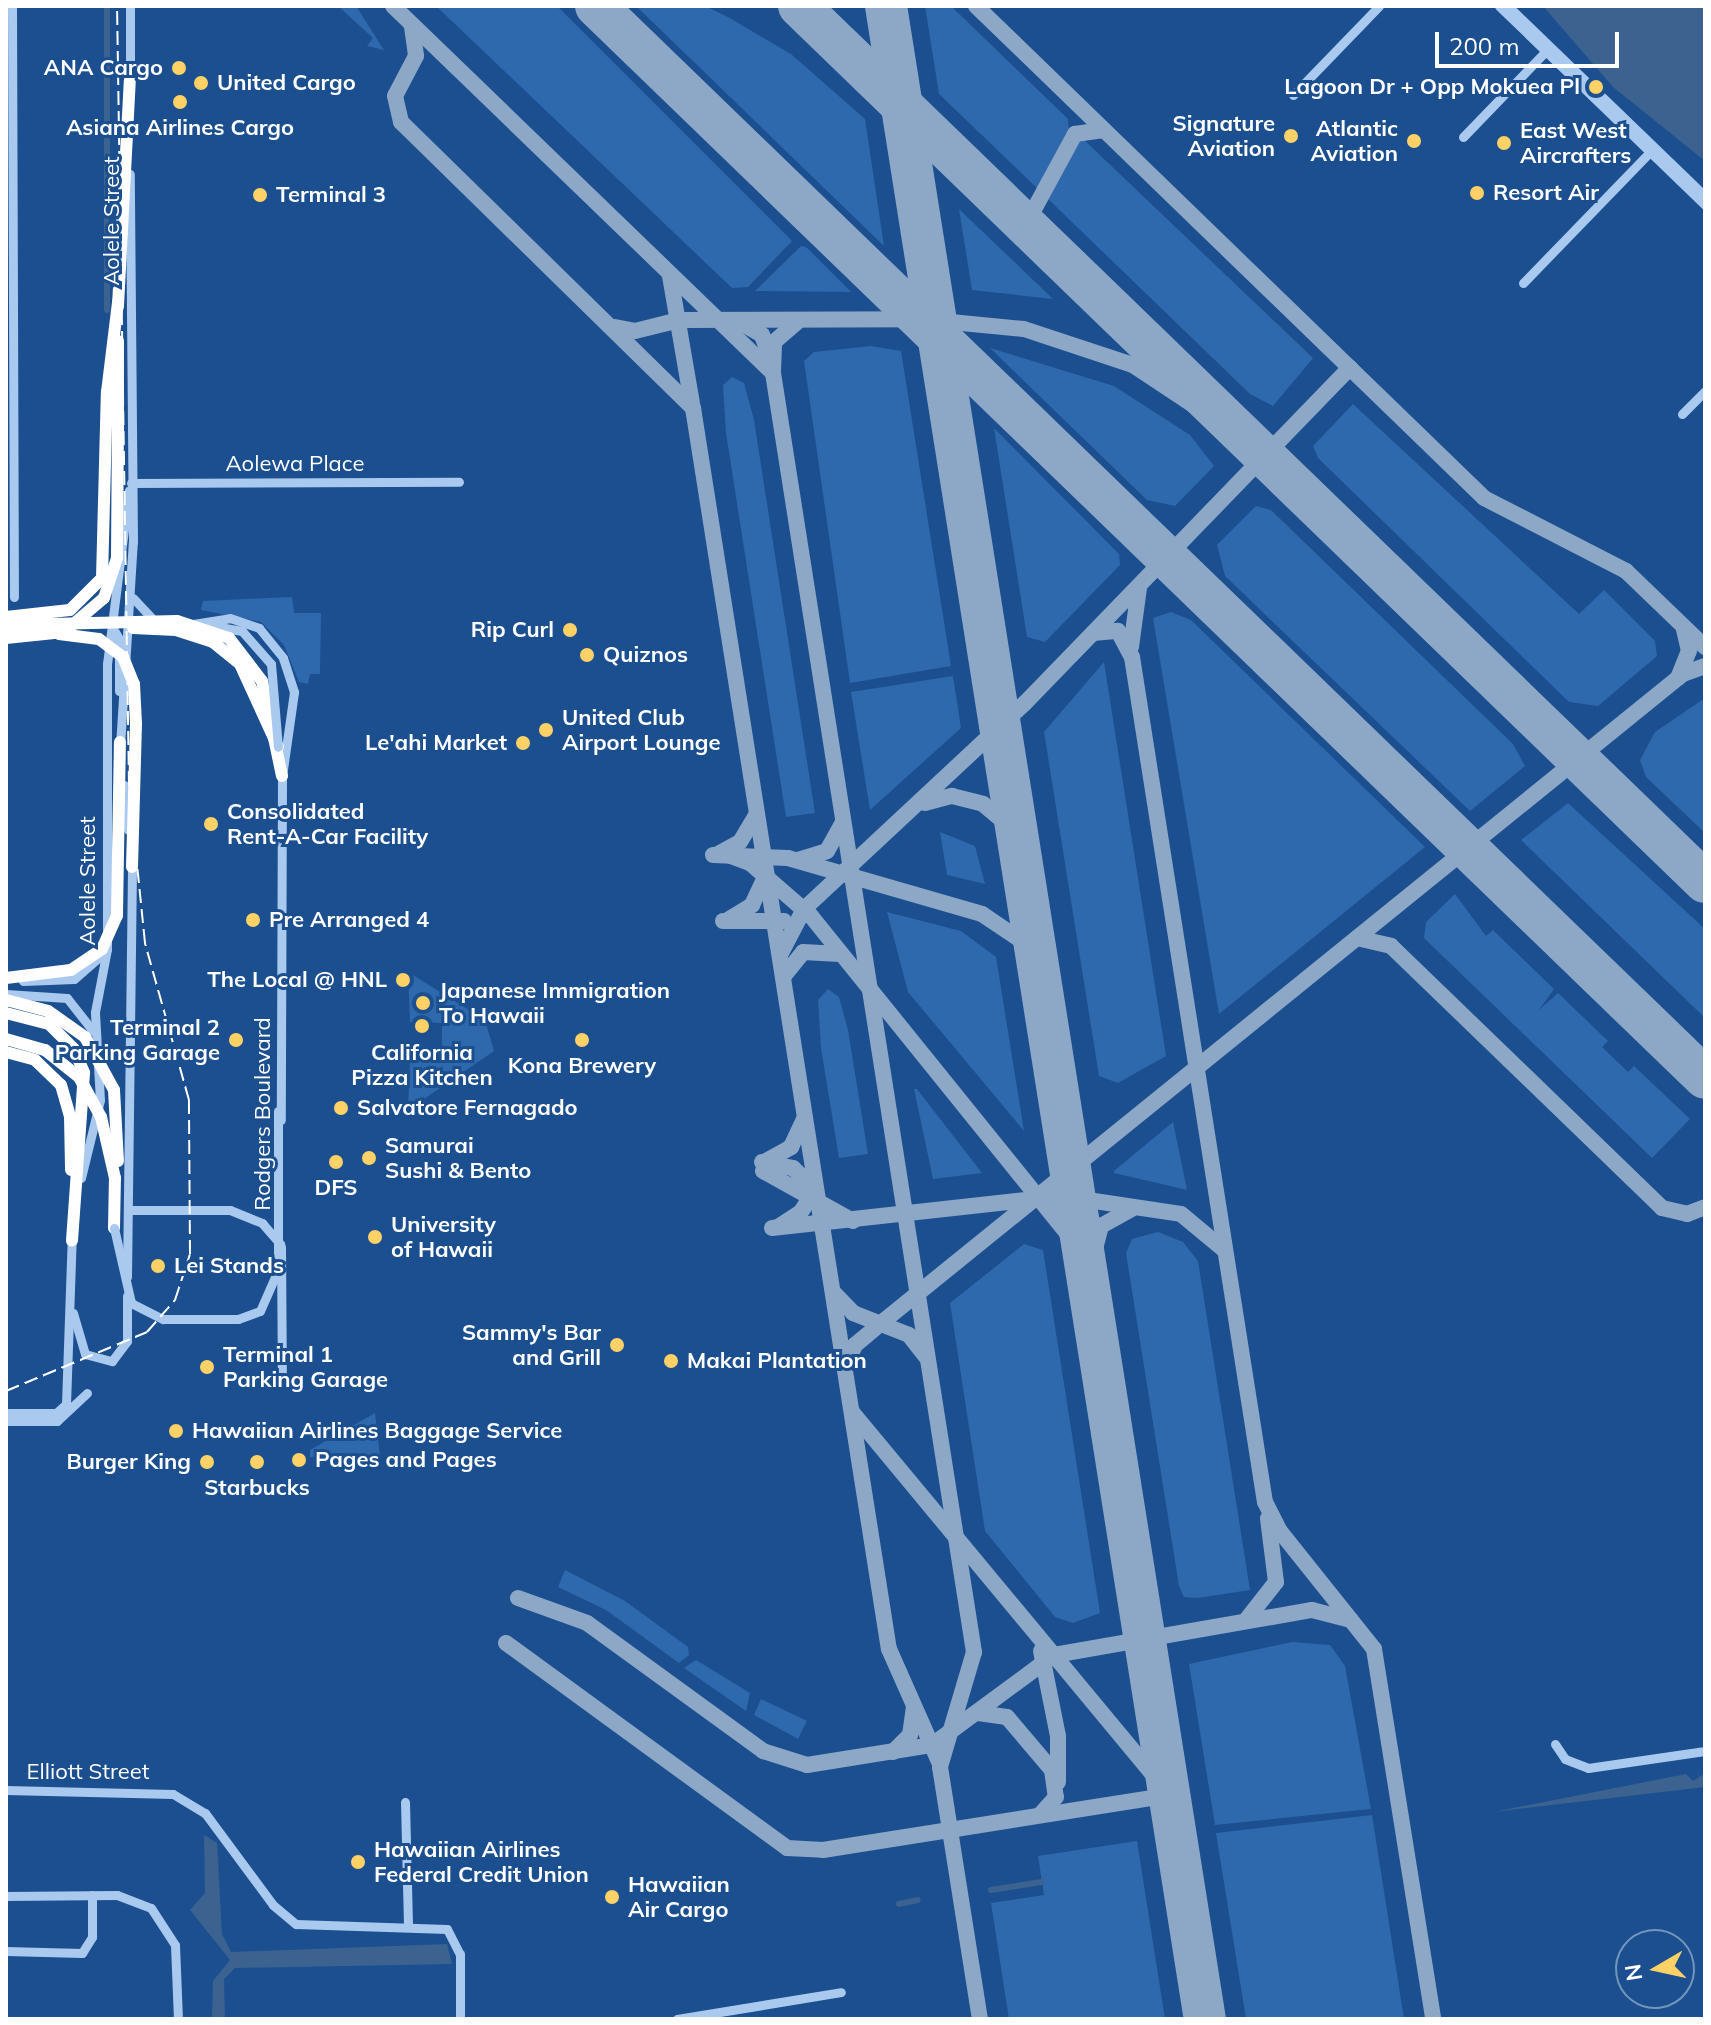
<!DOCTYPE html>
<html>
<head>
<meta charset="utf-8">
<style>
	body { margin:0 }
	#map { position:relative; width:1711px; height:2025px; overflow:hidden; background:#1b4f8f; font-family:Mulish,sans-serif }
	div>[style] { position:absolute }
	.green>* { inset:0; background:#2e69ad }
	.water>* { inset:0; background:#3c6290 }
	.canal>* { height:6px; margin:-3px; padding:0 3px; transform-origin:3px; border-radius:3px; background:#3c6290 }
	.taxiway>* { height:16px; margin:-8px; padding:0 8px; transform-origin:8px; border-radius:8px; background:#8da7c7 }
	.runway>* { height:42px; margin:-21px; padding:0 21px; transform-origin:21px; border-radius:21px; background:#8da7c7 }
	.minor>* { height:9px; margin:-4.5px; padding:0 4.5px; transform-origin:4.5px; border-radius:4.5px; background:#a9c9ee }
	.highway>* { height:12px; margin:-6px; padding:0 6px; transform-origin:6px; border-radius:6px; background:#fff }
	.rail>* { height:2px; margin-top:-1px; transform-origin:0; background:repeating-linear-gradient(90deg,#fff 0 14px,transparent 0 20px) }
	.minor-bridge>* { height:9px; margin:-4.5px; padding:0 4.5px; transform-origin:4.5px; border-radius:4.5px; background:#a9c9ee }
	.highway-bridge>* { height:12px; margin:-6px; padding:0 6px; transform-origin:6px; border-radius:6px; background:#fff }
	.dots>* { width:22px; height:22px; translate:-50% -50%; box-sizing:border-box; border:4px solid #1b4f8f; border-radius:50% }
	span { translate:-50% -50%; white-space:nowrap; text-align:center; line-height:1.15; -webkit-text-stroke:6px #1b4f8f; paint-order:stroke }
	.poi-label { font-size:22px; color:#fff; font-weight:700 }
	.right { translate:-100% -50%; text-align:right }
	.left { translate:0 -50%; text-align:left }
	.street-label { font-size:22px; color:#fff }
	.frame { position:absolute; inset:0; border:8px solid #fff; pointer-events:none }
	.north { position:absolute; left:1615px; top:1929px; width:80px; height:80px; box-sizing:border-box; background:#1b4f8f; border:2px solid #7695bc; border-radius:50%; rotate:261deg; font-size:22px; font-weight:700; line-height:32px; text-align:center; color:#fff }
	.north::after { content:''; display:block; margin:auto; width:28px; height:36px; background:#ffd166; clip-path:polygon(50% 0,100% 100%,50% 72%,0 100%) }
	.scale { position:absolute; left:1435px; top:32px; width:184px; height:36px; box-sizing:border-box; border:4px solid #fff; border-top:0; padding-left:10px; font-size:24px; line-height:28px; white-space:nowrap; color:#fff; -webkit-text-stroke:6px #1b4f8f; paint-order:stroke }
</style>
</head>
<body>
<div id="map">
	<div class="green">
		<i style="clip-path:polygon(338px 6px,356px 6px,384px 50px,367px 46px,373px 38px)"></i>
		<i style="clip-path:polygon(436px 6px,557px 6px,792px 241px,748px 287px,732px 288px)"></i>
		<i style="clip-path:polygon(636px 6px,705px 6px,728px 17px,791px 54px,865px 119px,884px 246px)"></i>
		<i style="clip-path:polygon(925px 6px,951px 6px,1068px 119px,1069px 134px,1039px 190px,939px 94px)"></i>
		<i style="clip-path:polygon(1082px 138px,1313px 358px,1273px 406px,1250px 394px,1047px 198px)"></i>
		<i style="clip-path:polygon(959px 209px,1053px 299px,972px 290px)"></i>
		<i style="clip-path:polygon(801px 246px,806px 247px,851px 292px,755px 291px)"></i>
		<i style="clip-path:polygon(871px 346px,901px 351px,951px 666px,850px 683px,804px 361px,814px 352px)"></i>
		<i style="clip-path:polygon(990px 348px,1114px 386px,1190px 435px,1214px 466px,1175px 506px,1147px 500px)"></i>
		<i style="clip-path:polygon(732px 377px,744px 383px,754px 420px,815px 813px,786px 817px,726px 433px,723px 385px)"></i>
		<i style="clip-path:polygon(1353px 404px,1579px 614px,1604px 590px,1655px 641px,1657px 656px,1598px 706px,1569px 702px,1318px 458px,1313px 446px)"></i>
		<i style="clip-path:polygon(994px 428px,1119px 554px,1120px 565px,1045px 642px,1027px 637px)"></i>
		<i style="clip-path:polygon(1256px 506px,1271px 510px,1513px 744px,1525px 766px,1470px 811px,1225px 576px,1217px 545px)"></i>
		<i style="clip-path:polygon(292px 597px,294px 613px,321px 613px,320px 674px,310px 674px,308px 684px,299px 682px,284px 645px,261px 622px,201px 610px,203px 601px)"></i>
		<i style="clip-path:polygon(1171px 612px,1191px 620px,1425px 847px,1219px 1014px,1153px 618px)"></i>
		<i style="clip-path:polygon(1104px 662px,1166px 1056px,1118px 1083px,1099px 1076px,1044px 732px)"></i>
		<i style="clip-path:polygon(953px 676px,961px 728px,870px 810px,851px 692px)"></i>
		<i style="clip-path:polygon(1705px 698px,1705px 833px,1646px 777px,1640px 760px,1655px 732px)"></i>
		<i style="clip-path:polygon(1568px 803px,1705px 929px,1705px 1018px,1521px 840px)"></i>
		<i style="clip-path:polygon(940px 832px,975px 846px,985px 884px,947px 875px)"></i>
		<i style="clip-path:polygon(1455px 894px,1486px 936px,1493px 930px,1554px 989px,1539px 1010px,1558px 993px,1608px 1041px,1602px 1047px,1628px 1072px,1634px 1066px,1690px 1119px,1652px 1158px,1424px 938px,1426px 922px)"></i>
		<i style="clip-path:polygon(887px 912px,961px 931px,996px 957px,1024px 1131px,908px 992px)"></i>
		<i style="clip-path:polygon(408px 972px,485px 1020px,494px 1051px,408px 1110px,410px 1059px,442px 1059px,442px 1023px,410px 1022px)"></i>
		<i style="clip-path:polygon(828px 989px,839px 997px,848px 1030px,868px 1154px,839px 1158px,821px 1048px,818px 1000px)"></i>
		<i style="clip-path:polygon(914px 1089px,917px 1089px,982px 1173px,933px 1179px)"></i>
		<i style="clip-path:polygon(1173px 1122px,1187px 1190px,1114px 1173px,1114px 1171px)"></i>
		<i style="clip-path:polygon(1158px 1232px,1183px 1242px,1198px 1261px,1250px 1590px,1198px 1598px,1184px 1597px,1179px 1586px,1126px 1253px,1132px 1239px)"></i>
		<i style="clip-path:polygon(1024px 1244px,1043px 1250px,1100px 1613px,1073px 1623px,1055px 1617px,985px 1531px,950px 1303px)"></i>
		<i style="clip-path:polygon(375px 1413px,380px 1456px,310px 1457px,310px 1450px)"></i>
		<i style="clip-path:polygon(565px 1570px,625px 1601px,688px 1647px,689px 1655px,679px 1663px,606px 1610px,558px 1587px)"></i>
		<i style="clip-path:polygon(1292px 1642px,1330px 1645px,1345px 1666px,1371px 1809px,1215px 1825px,1189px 1664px)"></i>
		<i style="clip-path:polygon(696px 1660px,750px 1693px,746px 1711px,684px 1668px)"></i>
		<i style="clip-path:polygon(761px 1699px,807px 1721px,798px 1739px,754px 1715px)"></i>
		<i style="clip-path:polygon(1372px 1815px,1404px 2019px,1246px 2019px,1216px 1833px)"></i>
		<i style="clip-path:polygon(1137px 1841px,1165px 2019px,1009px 2019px,991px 1903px,1044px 1895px,1038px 1856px)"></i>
	</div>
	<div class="water">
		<i style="clip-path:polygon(1543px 6px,1705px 6px,1705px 161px,1613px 87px)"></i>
		<i style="clip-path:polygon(1705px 1773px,1705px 1787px,1493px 1812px,1686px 1774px,1693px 1781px)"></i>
		<i style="clip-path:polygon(204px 1835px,217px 1843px,222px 1934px,231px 1952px,447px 1944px,452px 1964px,235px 1968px,224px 1979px,225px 2019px,212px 2019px,213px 1981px,230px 1960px,190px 1910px,205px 1893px)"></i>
	</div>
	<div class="canal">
		<i style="left:107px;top:310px;width:304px;rotate:-90deg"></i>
		<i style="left:991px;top:1890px;width:51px;rotate:-9.1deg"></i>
		<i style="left:899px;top:1904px;width:19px;rotate:-12deg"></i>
	</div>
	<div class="taxiway">
		<i style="left:393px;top:6px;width:528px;rotate:44deg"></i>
		<i style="left:773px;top:373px;width:1295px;rotate:81.07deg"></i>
		<i style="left:974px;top:1652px;width:120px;rotate:106.5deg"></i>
		<i style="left:940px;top:1767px;width:255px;rotate:81deg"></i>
		<i style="left:976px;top:6px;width:707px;rotate:44.08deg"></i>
		<i style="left:1484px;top:498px;width:160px;rotate:27.2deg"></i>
		<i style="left:1626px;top:571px;width:110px;rotate:43.9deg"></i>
		<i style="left:412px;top:27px;width:29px;rotate:82deg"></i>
		<i style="left:416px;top:56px;width:45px;rotate:117.7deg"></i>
		<i style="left:395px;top:96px;width:27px;rotate:77deg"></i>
		<i style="left:401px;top:122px;width:409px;rotate:44.4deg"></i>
		<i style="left:693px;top:408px;width:1256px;rotate:81.03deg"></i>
		<i style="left:889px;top:1649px;width:124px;rotate:66.1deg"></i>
		<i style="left:1025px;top:226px;width:105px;rotate:-61.5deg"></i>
		<i style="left:1075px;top:134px;width:29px;rotate:-8deg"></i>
		<i style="left:670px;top:276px;width:129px;rotate:80.2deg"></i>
		<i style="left:738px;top:321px;width:28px;rotate:30deg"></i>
		<i style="left:762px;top:335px;width:24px;rotate:71deg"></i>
		<i style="left:615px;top:327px;width:20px;rotate:11deg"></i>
		<i style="left:635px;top:331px;width:45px;rotate:-14deg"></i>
		<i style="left:679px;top:320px;width:241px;rotate:-0.2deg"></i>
		<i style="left:920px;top:319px;width:104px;rotate:5.5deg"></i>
		<i style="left:1024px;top:329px;width:115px;rotate:18.3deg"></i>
		<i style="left:1133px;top:365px;width:143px;rotate:33.6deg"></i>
		<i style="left:773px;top:373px;width:31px;rotate:-88deg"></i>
		<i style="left:774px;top:342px;width:33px;rotate:-41deg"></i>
		<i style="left:1093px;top:633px;width:25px;rotate:-5deg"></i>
		<i style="left:1118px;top:631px;width:30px;rotate:62deg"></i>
		<i style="left:1132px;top:657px;width:855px;rotate:81.06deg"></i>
		<i style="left:1265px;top:1502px;width:31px;rotate:63deg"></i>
		<i style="left:1279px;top:1530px;width:152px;rotate:51.4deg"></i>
		<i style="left:1374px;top:1649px;width:375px;rotate:80.9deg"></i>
		<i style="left:1131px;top:647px;width:60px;rotate:-82.3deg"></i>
		<i style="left:1678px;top:678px;width:29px;rotate:-68deg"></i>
		<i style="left:1689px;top:651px;width:23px;rotate:-103deg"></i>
		<i style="left:925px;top:803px;width:28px;rotate:-15deg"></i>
		<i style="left:952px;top:796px;width:32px;rotate:14deg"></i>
		<i style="left:983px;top:804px;width:30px;rotate:40deg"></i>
		<i style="left:1006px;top:823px;width:34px;rotate:66deg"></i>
		<i style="left:718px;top:854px;width:25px;rotate:-29deg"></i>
		<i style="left:740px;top:842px;width:31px;rotate:-59deg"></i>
		<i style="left:713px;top:855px;width:75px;rotate:2.3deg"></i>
		<i style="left:788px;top:858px;width:202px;rotate:16.1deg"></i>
		<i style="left:982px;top:914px;width:48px;rotate:34deg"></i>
		<i style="left:1022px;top:941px;width:52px;rotate:67.4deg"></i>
		<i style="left:728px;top:855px;width:23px;rotate:20deg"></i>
		<i style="left:750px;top:863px;width:81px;rotate:41deg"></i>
		<i style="left:811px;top:916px;width:410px;rotate:51.1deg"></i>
		<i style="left:1068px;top:1235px;width:50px;rotate:66.5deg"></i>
		<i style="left:798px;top:860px;width:30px;rotate:-17deg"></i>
		<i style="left:827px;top:851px;width:33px;rotate:-61deg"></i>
		<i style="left:729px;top:919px;width:27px;rotate:-31deg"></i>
		<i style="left:752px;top:905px;width:33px;rotate:-65deg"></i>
		<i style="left:723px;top:921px;width:61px"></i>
		<i style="left:1357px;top:938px;width:35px;rotate:13deg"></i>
		<i style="left:1391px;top:946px;width:377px;rotate:44deg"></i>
		<i style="left:1662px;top:1208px;width:26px;rotate:13deg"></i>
		<i style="left:1687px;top:1214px;width:19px;rotate:-21deg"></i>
		<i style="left:781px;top:953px;width:50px;rotate:-62.4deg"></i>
		<i style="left:804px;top:909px;width:302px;rotate:-43deg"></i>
		<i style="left:1025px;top:703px;width:467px;rotate:-45.9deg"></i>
		<i style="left:783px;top:977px;width:32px;rotate:-51deg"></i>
		<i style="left:803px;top:952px;width:37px;rotate:3deg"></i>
		<i style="left:766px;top:1161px;width:29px;rotate:-29deg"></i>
		<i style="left:791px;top:1147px;width:31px;rotate:-65deg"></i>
		<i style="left:762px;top:1162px;width:32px;rotate:11deg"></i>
		<i style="left:793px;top:1168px;width:30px;rotate:44deg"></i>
		<i style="left:763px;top:1171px;width:103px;rotate:29.1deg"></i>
		<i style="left:778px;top:1227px;width:27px;rotate:-33deg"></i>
		<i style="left:801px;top:1212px;width:25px;rotate:-58deg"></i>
		<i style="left:772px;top:1228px;width:291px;rotate:-6.3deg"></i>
		<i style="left:1061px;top:1196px;width:121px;rotate:8.5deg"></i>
		<i style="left:1181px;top:1214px;width:55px;rotate:39.8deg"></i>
		<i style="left:1089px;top:1272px;width:48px;rotate:-75.4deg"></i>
		<i style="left:1101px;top:1226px;width:35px;rotate:-29deg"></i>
		<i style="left:834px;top:1293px;width:28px;rotate:46deg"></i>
		<i style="left:853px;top:1313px;width:60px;rotate:21.4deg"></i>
		<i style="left:909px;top:1335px;width:28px;rotate:52deg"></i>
		<i style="left:846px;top:1367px;width:24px;rotate:-68deg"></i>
		<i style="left:855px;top:1345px;width:26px;rotate:-40deg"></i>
		<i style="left:875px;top:1328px;width:1040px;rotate:-38.99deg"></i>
		<i style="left:1683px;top:674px;width:23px;rotate:-20deg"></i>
		<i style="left:852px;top:1412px;width:498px;rotate:50.3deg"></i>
		<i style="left:518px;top:1598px;width:73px;rotate:19.9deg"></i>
		<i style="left:587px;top:1623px;width:218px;rotate:36deg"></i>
		<i style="left:763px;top:1751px;width:46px;rotate:17.7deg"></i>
		<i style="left:807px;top:1765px;width:127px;rotate:-9.1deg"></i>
		<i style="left:932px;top:1745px;width:152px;rotate:-36.4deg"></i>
		<i style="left:1054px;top:1655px;width:262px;rotate:-9.9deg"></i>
		<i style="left:1312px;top:1610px;width:40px;rotate:14.4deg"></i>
		<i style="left:1247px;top:1619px;width:47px;rotate:-51.9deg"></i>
		<i style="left:1276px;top:1582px;width:64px;rotate:-97.2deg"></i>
		<i style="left:506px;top:1643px;width:348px;rotate:36.1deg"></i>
		<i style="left:787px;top:1848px;width:36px;rotate:3deg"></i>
		<i style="left:823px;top:1850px;width:351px;rotate:-9deg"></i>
		<i style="left:1041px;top:1651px;width:87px;rotate:78.7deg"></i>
		<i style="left:1058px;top:1736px;width:46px;rotate:90deg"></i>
		<i style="left:978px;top:1713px;width:29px;rotate:8deg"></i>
		<i style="left:1007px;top:1717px;width:70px;rotate:49.7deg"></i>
		<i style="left:1052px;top:1770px;width:27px;rotate:82deg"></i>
		<i style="left:1056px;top:1797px;width:24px;rotate:132deg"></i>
		<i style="left:893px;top:1752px;width:24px;rotate:-45deg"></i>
		<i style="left:910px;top:1735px;width:27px;rotate:-82deg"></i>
	</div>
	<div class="runway">
		<i style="left:596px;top:6px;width:1542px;rotate:44.03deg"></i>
		<i style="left:799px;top:6px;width:1260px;rotate:44.04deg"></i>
		<i style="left:886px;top:6px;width:2038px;rotate:81deg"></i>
	</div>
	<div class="minor">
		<i style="left:12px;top:6px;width:591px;rotate:89.81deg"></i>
		<i style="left:130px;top:6px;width:77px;rotate:90deg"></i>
		<i style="left:1499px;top:6px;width:286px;rotate:44deg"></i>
		<i style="left:1508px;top:6px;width:274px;rotate:44deg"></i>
		<i style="left:1293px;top:95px;width:124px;rotate:-46deg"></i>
		<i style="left:1463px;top:137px;width:122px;rotate:-46deg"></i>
		<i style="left:1523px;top:283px;width:185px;rotate:-45.9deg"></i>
		<i style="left:1682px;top:414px;width:33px;rotate:-45deg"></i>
		<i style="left:131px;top:483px;width:328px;rotate:-0.2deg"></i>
		<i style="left:133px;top:598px;width:33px;rotate:47deg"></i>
		<i style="left:193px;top:624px;width:37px;rotate:-9deg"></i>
		<i style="left:230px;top:618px;width:31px;rotate:19deg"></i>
		<i style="left:259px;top:628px;width:38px;rotate:51deg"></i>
		<i style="left:283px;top:658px;width:36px;rotate:72deg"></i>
		<i style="left:294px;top:692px;width:85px;rotate:98.1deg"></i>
		<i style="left:282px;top:776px;width:344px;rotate:90.2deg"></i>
		<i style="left:202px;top:624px;width:41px;rotate:9.9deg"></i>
		<i style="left:242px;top:631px;width:44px;rotate:48.7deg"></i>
		<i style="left:111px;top:625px;width:16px;rotate:60deg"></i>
		<i style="left:119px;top:639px;width:52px;rotate:90deg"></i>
		<i style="left:120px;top:746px;width:204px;rotate:-86.4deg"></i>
		<i style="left:133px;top:542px;width:368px;rotate:-90.5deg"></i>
		<i style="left:124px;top:785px;width:45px;rotate:84.9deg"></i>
		<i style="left:23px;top:981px;width:51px;rotate:-2.2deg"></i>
		<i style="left:74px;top:979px;width:41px;rotate:-41.1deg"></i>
		<i style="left:6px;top:994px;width:61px;rotate:3.8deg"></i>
		<i style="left:67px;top:998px;width:42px;rotate:51.8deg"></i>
		<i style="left:81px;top:1178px;width:80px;rotate:-76.3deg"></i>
		<i style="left:100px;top:1100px;width:88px;rotate:-93.3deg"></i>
		<i style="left:95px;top:1012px;width:64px;rotate:-79.2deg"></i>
		<i style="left:107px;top:949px;width:285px;rotate:-90deg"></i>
		<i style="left:107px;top:664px;width:175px;rotate:-82.8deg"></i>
		<i style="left:128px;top:1210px;width:102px"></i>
		<i style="left:230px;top:1210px;width:35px;rotate:22deg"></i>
		<i style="left:262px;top:1223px;width:28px;rotate:49deg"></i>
		<i style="left:281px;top:1247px;width:130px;rotate:89.6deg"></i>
		<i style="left:127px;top:1277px;width:413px;rotate:-89.3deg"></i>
		<i style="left:131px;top:1303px;width:36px;rotate:27deg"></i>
		<i style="left:163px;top:1319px;width:75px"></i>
		<i style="left:238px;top:1319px;width:23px;rotate:-20deg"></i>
		<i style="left:260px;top:1311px;width:45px;rotate:-66.3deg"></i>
		<i style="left:73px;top:1313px;width:43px;rotate:73.7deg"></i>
		<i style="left:85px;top:1354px;width:28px;rotate:15deg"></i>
		<i style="left:112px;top:1361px;width:25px;rotate:-53deg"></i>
		<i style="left:127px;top:1341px;width:45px;rotate:-90deg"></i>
		<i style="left:6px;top:1413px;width:50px"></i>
		<i style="left:56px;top:1413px;width:13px;rotate:-42deg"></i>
		<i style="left:66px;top:1404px;width:168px;rotate:-88deg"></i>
		<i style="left:6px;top:1421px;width:51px"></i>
		<i style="left:57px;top:1421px;width:41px;rotate:-43deg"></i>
		<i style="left:1555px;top:1744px;width:18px;rotate:56deg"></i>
		<i style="left:1565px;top:1759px;width:25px;rotate:21deg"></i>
		<i style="left:1588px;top:1768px;width:118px;rotate:-8.3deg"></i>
		<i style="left:6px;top:1790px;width:167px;rotate:1.4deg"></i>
		<i style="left:173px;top:1794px;width:37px;rotate:31deg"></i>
		<i style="left:205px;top:1813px;width:114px;rotate:53.5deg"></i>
		<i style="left:273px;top:1905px;width:30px;rotate:40deg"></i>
		<i style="left:296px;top:1924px;width:151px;rotate:1.9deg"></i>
		<i style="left:447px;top:1929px;width:28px;rotate:63deg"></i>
		<i style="left:460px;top:1954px;width:65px;rotate:90deg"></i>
		<i style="left:405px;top:1802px;width:124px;rotate:88.6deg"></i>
		<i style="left:6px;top:1896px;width:111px;rotate:-0.5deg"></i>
		<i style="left:117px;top:1895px;width:36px;rotate:21deg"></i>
		<i style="left:151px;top:1908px;width:44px;rotate:57deg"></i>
		<i style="left:175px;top:1945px;width:74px;rotate:87.7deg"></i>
		<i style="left:6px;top:1951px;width:76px;rotate:1.5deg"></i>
		<i style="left:82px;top:1953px;width:19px;rotate:-58deg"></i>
		<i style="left:92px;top:1937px;width:42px;rotate:-90deg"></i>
		<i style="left:677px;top:2019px;width:166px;rotate:-9.3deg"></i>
	</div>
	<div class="highway">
		<i style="left:118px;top:306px;width:226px;rotate:-87deg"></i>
		<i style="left:118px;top:430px;width:89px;rotate:-90deg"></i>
		<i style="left:6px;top:617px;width:64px;rotate:-6.2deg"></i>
		<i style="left:70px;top:610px;width:45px;rotate:-45deg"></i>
		<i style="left:102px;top:578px;width:186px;rotate:-88.5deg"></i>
		<i style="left:107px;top:392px;width:91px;rotate:-83deg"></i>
		<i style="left:13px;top:625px;width:37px;rotate:-2deg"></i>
		<i style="left:176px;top:630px;width:39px;rotate:18deg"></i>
		<i style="left:213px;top:642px;width:35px;rotate:39deg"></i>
		<i style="left:240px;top:664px;width:91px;rotate:65.4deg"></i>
		<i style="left:229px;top:638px;width:54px;rotate:52.5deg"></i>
		<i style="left:262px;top:681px;width:97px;rotate:78.1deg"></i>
		<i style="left:118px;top:853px;width:111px;rotate:-89deg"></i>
		<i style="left:132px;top:867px;width:143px;rotate:-88.4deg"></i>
		<i style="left:6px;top:1000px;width:43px;rotate:14.7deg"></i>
		<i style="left:48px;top:1011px;width:45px;rotate:35.1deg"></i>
		<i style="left:6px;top:1013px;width:44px;rotate:14.3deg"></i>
		<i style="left:49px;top:1024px;width:35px;rotate:45deg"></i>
		<i style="left:74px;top:1049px;width:26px;rotate:67deg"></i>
		<i style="left:84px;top:1073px;width:168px;rotate:94.1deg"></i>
		<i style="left:6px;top:1052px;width:30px;rotate:15deg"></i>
		<i style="left:35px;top:1060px;width:36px;rotate:44deg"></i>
		<i style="left:61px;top:1085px;width:32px;rotate:74deg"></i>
		<i style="left:70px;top:1116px;width:54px;rotate:88.9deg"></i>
		<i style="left:114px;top:1228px;width:50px;rotate:-88.9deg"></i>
	</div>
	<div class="rail">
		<i style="left:6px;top:1391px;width:153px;rotate:-22.7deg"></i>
		<i style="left:147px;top:1332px;width:43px;rotate:-48.8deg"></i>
		<i style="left:175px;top:1300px;width:48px;rotate:-71.9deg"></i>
		<i style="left:190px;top:1254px;width:154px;rotate:-90.4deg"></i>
		<i style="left:189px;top:1100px;width:163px;rotate:-105.7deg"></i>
		<i style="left:145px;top:943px;width:159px;rotate:-95.8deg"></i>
		<i style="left:129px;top:785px;width:779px;rotate:-90.88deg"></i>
	</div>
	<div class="minor-bridge">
		<i style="left:271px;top:664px;width:83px;rotate:85.2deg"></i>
		<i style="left:114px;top:1228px;width:77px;rotate:77.2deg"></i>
		<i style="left:278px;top:1255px;width:144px;rotate:-90deg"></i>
	</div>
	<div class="highway-bridge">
		<i style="left:50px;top:624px;width:127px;rotate:-1.4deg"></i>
		<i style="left:177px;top:621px;width:55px;rotate:18.1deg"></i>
		<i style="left:6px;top:628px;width:27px;rotate:6deg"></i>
		<i style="left:133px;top:628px;width:43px;rotate:2.7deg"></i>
		<i style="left:59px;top:634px;width:40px;rotate:7.1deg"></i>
		<i style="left:99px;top:639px;width:30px;rotate:37deg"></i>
		<i style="left:123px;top:657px;width:29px;rotate:68deg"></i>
		<i style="left:134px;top:684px;width:40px;rotate:87.1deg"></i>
		<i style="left:6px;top:638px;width:58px;rotate:-5.9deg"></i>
		<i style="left:64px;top:632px;width:52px;rotate:-40.4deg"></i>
		<i style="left:104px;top:598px;width:42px;rotate:-72deg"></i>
		<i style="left:117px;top:558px;width:128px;rotate:-89.6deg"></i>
		<i style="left:6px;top:978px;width:65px;rotate:-7deg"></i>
		<i style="left:71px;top:970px;width:37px;rotate:-34deg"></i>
		<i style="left:102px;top:949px;width:36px;rotate:-66deg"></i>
		<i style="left:117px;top:916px;width:63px;rotate:-89.1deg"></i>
		<i style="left:85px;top:1037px;width:60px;rotate:61.3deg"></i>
		<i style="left:114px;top:1090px;width:71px;rotate:86.8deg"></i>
		<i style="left:6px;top:1039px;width:41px;rotate:15.8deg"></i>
		<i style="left:45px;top:1050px;width:43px;rotate:38.5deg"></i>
		<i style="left:79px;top:1077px;width:46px;rotate:61.2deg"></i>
		<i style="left:101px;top:1117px;width:63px;rotate:77.1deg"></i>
	</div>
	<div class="dots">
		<i style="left:179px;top:68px;background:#ffd166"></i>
		<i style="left:201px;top:83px;background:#ffd166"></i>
		<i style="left:1596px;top:87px;background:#ffd166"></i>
		<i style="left:180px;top:102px;background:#ffd166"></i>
		<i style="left:1291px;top:136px;background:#ffd166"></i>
		<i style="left:1414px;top:141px;background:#ffd166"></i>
		<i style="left:1504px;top:143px;background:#ffd166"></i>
		<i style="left:1477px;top:193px;background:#ffd166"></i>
		<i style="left:260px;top:195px;background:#ffd166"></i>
		<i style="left:570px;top:630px;background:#ffd166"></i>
		<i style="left:587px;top:655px;background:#ffd166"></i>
		<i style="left:546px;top:730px;background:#ffd166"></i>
		<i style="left:523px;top:743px;background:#ffd166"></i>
		<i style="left:211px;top:824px;background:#ffd166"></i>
		<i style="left:253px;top:920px;background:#ffd166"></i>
		<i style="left:403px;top:980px;background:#ffd166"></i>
		<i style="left:423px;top:1003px;background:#ffd166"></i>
		<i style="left:422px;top:1026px;background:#ffd166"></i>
		<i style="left:236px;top:1040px;background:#ffd166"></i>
		<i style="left:582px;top:1040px;background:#ffd166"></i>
		<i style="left:341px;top:1108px;background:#ffd166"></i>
		<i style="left:369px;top:1158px;background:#ffd166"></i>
		<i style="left:336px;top:1162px;background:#ffd166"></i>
		<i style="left:375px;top:1237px;background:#ffd166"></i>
		<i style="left:158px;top:1266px;background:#ffd166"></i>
		<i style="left:617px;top:1345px;background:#ffd166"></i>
		<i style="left:671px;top:1361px;background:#ffd166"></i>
		<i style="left:207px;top:1367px;background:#ffd166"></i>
		<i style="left:176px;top:1431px;background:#ffd166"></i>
		<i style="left:299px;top:1460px;background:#ffd166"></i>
		<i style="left:207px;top:1462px;background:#ffd166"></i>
		<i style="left:257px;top:1462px;background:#ffd166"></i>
		<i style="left:358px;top:1862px;background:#ffd166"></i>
		<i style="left:612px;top:1897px;background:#ffd166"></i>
	</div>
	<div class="poi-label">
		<span class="right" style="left:163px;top:68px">ANA Cargo</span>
		<span class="left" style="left:217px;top:83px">United Cargo</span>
		<span class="right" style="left:1580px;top:87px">Lagoon Dr + Opp Mokuea Pl</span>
		<span class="right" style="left:1275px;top:136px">Signature<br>Aviation</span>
		<span style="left:180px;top:128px">Asiana Airlines Cargo</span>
		<span class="right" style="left:1398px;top:141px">Atlantic<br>Aviation</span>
		<span class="left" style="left:1520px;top:143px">East West<br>Aircrafters</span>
		<span class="left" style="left:1493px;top:193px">Resort Air</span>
		<span class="left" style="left:276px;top:195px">Terminal 3</span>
		<span class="right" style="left:554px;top:630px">Rip Curl</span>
		<span class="left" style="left:603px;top:655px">Quiznos</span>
		<span class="left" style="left:562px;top:730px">United Club<br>Airport Lounge</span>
		<span class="right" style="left:507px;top:743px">Le'ahi Market</span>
		<span class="left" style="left:227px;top:824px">Consolidated<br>Rent-A-Car Facility</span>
		<span class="left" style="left:269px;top:920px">Pre Arranged 4</span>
		<span class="right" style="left:387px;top:980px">The Local @ HNL</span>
		<span class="left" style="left:439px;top:1003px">Japanese Immigration<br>To Hawaii</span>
		<span class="right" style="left:220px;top:1040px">Terminal 2<br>Parking Garage</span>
		<span style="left:422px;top:1065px">California<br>Pizza Kitchen</span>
		<span style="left:582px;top:1066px">Kona Brewery</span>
		<span class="left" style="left:357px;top:1108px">Salvatore Fernagado</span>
		<span class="left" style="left:385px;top:1158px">Samurai<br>Sushi &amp; Bento</span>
		<span style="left:336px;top:1188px">DFS</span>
		<span class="left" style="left:391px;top:1237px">University<br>of Hawaii</span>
		<span class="left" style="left:174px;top:1266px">Lei Stands</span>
		<span class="right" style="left:601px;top:1345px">Sammy's Bar<br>and Grill</span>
		<span class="left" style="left:223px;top:1367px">Terminal 1<br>Parking Garage</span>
		<span class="left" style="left:687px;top:1361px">Makai Plantation</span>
		<span class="left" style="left:192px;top:1431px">Hawaiian Airlines Baggage Service</span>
		<span class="left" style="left:315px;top:1460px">Pages and Pages</span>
		<span class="right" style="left:191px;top:1462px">Burger King</span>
		<span style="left:257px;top:1488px">Starbucks</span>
		<span class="left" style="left:374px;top:1862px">Hawaiian Airlines<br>Federal Credit Union</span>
		<span class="left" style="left:628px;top:1897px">Hawaiian<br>Air Cargo</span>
	</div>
	<div class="street-label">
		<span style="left:112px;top:221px;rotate:-90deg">Aolele Street</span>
		<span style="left:295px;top:464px">Aolewa Place</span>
		<span style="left:88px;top:881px;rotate:-90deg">Aolele Street</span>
		<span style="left:263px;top:1114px;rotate:-90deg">Rodgers Boulevard</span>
		<span style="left:88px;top:1772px">Elliott Street</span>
	</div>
	<div class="frame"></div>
	<div class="north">N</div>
	<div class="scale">200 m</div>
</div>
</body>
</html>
